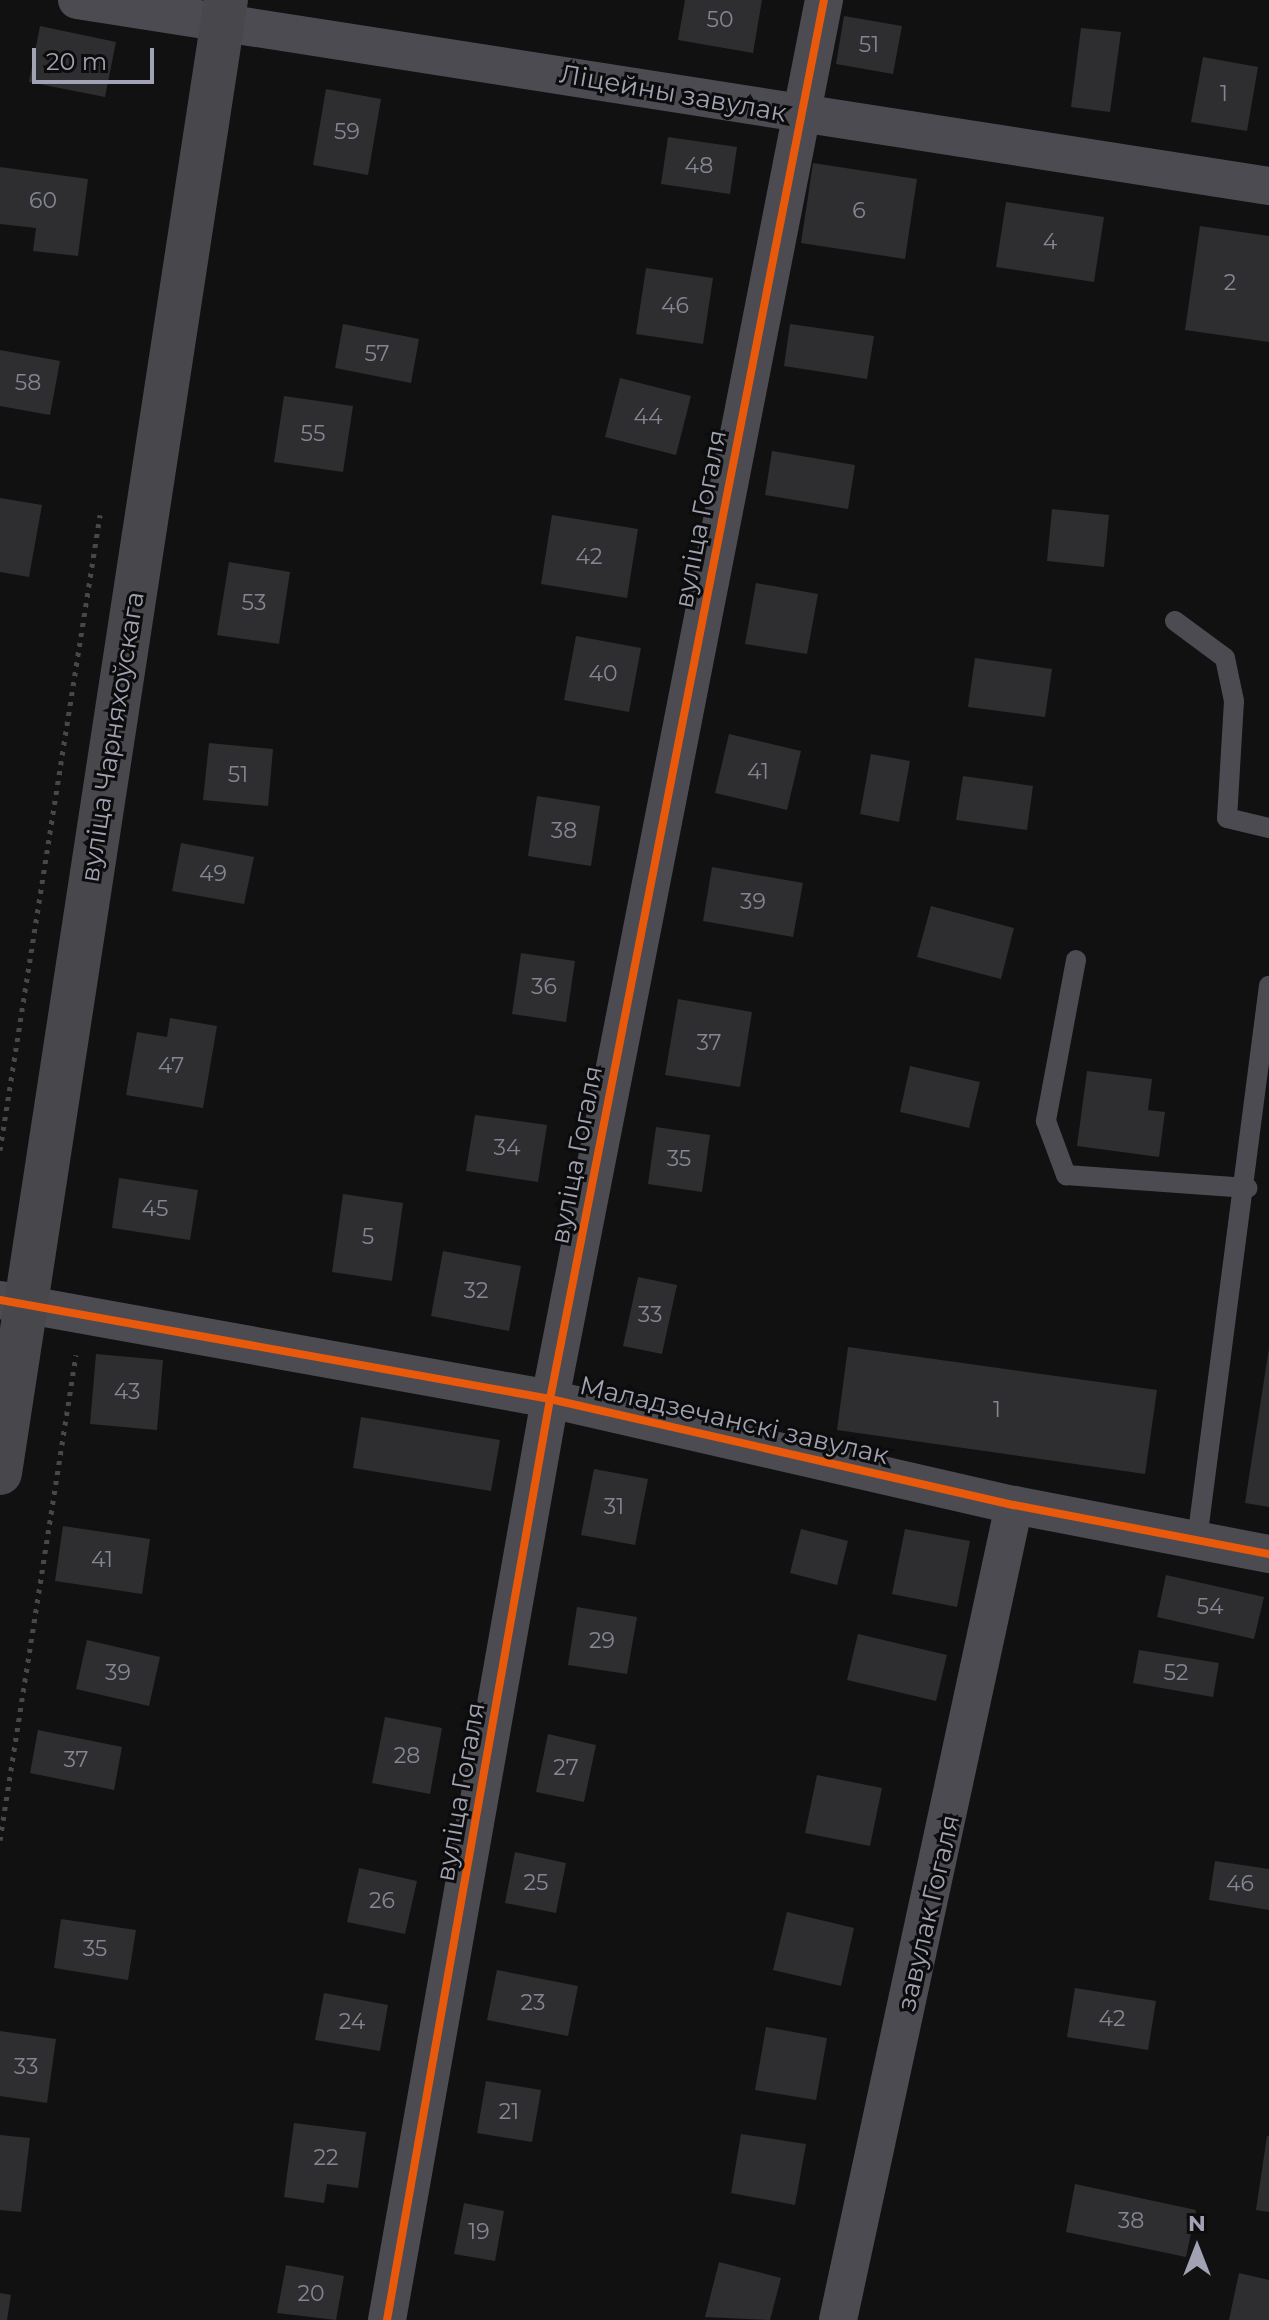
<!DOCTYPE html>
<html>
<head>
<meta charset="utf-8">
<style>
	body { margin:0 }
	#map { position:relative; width:1269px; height:2320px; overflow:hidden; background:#111112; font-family:Montserrat,sans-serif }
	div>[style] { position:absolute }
	.building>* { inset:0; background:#2e2e30 }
	.path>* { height:5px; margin-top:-2.5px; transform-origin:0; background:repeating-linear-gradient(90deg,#47474c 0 4px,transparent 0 10px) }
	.lane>* { height:20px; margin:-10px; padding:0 10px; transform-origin:10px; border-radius:10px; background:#4b4b51 }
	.street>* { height:38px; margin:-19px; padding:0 19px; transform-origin:19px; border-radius:19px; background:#4b4b51 }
	.primary>* { height:44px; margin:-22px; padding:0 22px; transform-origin:22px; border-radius:22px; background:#48484c }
	.cycleway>* { height:8px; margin:-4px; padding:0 4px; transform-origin:4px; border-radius:4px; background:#e8590c }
	span { translate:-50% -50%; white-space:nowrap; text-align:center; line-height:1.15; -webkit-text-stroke:6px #0c0c0d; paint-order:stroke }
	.number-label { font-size:22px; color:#848693 }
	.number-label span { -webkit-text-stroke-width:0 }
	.street-label { font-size:26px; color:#a1a3b4 }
	.north { position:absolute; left:1157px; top:2208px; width:80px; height:80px; -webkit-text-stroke:6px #0c0c0d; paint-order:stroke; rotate:0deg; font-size:22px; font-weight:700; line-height:32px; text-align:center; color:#a1a3b4 }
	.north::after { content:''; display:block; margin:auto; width:28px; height:36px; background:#a1a3b4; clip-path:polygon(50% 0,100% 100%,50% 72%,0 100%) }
	.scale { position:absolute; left:32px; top:48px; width:122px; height:36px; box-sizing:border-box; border:4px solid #a1a3b4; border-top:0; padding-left:10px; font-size:24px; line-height:28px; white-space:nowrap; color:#a1a3b4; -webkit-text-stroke:6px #0c0c0d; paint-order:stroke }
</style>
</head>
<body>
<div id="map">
	<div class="building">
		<i style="clip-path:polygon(685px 0,762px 0,753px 53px,678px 40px)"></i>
		<i style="clip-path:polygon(844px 16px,902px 26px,893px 74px,836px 64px)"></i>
		<i style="clip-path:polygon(40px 26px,116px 42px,105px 97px,29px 82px)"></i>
		<i style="clip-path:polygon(1081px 28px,1121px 32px,1110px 112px,1071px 107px)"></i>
		<i style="clip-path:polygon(1203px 57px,1258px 67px,1247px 131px,1191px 122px)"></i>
		<i style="clip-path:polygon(326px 89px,381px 99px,368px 175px,313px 165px)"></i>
		<i style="clip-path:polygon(668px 137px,737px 147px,730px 194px,661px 184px)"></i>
		<i style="clip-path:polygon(813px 163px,917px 179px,905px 259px,801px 243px)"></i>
		<i style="clip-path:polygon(0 167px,88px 179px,78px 256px,33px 251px,36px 228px,0 224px)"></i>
		<i style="clip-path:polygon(1006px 202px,1104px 217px,1094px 282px,996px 267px)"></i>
		<i style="clip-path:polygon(1200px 226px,1269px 236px,1269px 342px,1185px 330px)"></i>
		<i style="clip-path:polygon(646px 268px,713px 278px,703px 344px,636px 334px)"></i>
		<i style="clip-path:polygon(343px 324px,419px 339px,411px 383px,335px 368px)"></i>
		<i style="clip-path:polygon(790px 324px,874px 336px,867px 379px,784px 366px)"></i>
		<i style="clip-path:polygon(0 350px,60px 361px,50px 415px,0 406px)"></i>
		<i style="clip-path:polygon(620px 378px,691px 396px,676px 455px,605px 437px)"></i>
		<i style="clip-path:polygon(284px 396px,353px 406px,343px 472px,274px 462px)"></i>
		<i style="clip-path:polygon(772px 451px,855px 465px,848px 509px,765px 495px)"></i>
		<i style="clip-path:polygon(0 498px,42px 505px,29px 577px,0 572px)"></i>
		<i style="clip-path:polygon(1052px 509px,1109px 515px,1104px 567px,1047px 561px)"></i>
		<i style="clip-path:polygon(552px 515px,638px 529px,627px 598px,541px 584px)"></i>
		<i style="clip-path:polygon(229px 562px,290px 572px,279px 644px,217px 635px)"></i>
		<i style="clip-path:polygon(756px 583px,818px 594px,807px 654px,745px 644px)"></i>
		<i style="clip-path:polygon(576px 636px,641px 648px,629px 712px,564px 700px)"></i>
		<i style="clip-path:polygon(975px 658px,1052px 669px,1045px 717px,968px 707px)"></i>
		<i style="clip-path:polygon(729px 734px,801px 751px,787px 810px,715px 793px)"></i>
		<i style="clip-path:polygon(209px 743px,273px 749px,268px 806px,203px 800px)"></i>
		<i style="clip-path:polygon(871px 754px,910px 761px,899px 822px,860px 814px)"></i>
		<i style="clip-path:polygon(963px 776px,1033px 786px,1027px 830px,956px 820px)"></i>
		<i style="clip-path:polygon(537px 796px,600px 806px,591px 866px,528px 856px)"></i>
		<i style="clip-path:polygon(181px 843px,254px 857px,244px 904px,172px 891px)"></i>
		<i style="clip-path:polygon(712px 867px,803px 883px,793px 937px,703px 921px)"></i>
		<i style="clip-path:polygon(931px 906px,1014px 928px,1001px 979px,917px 957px)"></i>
		<i style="clip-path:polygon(521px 953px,575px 961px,566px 1022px,512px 1014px)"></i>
		<i style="clip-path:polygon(678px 999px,752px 1012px,740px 1087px,665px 1075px)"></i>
		<i style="clip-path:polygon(170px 1018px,217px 1026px,203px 1108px,126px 1095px,137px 1032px,167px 1037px)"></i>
		<i style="clip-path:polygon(910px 1066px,980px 1082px,969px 1128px,900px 1112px)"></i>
		<i style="clip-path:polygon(1087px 1071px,1152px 1079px,1148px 1110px,1165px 1112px,1159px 1157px,1077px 1146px)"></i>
		<i style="clip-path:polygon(475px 1115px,547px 1125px,538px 1182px,466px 1171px)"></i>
		<i style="clip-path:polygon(656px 1127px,710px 1135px,702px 1192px,648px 1184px)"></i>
		<i style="clip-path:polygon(119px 1178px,198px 1190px,190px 1240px,112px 1228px)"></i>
		<i style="clip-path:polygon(343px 1194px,403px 1203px,392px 1281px,332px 1272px)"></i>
		<i style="clip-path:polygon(443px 1251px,521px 1266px,509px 1331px,431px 1316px)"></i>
		<i style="clip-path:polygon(638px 1277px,677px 1285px,662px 1354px,623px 1346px)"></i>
		<i style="clip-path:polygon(848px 1347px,1157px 1390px,1145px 1474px,837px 1430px)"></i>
		<i style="clip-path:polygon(1269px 1348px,1269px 1507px,1245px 1503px)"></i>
		<i style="clip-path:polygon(96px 1354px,163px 1360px,157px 1430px,90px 1424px)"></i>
		<i style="clip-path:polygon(361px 1417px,500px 1440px,491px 1491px,353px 1468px)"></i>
		<i style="clip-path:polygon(594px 1469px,648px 1479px,635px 1545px,581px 1535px)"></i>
		<i style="clip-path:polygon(63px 1526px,150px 1539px,142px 1594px,55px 1581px)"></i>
		<i style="clip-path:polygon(801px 1529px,848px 1541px,837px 1585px,790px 1573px)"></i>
		<i style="clip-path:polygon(905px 1529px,970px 1541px,957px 1607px,892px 1594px)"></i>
		<i style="clip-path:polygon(1166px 1575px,1264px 1597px,1254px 1639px,1157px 1617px)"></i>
		<i style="clip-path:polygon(577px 1607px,637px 1617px,627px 1674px,568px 1665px)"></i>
		<i style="clip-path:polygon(858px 1634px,947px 1655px,936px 1701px,847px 1680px)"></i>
		<i style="clip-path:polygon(87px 1640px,160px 1657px,149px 1706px,76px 1689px)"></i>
		<i style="clip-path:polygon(1139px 1650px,1219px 1663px,1213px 1697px,1133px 1683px)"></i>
		<i style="clip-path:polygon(385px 1717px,442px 1728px,430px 1794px,372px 1783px)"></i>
		<i style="clip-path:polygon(38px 1730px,122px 1747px,114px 1790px,30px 1773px)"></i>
		<i style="clip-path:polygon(548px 1734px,596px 1745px,584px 1802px,536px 1792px)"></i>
		<i style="clip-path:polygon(817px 1775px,882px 1788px,870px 1846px,805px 1833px)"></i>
		<i style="clip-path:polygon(515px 1852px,566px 1863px,556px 1913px,505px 1903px)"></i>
		<i style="clip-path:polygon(1215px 1861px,1269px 1869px,1269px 1910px,1209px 1900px)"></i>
		<i style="clip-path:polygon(359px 1868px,417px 1881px,405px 1934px,347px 1922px)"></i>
		<i style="clip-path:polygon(787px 1912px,854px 1928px,841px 1986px,773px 1970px)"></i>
		<i style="clip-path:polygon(61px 1919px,136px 1930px,128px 1980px,54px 1968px)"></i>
		<i style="clip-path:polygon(497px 1970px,578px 1986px,568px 2036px,487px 2020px)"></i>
		<i style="clip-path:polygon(1075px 1988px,1156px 2001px,1148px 2050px,1067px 2037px)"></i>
		<i style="clip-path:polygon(324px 1993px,388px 2005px,380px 2051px,315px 2040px)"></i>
		<i style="clip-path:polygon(766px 2027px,827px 2038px,816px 2100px,755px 2090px)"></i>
		<i style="clip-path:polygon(0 2031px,56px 2039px,47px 2103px,0 2096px)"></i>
		<i style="clip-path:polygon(486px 2081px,541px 2090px,532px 2142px,477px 2133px)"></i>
		<i style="clip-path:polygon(294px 2123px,366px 2132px,358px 2188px,327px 2184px,324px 2203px,284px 2197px)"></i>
		<i style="clip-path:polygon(741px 2134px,806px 2144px,795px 2205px,731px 2193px)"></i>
		<i style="clip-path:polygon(0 2135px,30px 2138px,21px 2212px,0 2210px)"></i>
		<i style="clip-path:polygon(1267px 2136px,1269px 2136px,1269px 2212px,1256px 2210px)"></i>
		<i style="clip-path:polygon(1075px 2184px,1196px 2210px,1186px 2257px,1066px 2232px)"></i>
		<i style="clip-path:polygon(464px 2203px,504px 2211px,495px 2261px,454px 2254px)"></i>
		<i style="clip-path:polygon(719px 2262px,781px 2278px,770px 2320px,705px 2317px)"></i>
		<i style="clip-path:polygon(286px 2265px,344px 2276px,336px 2320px,277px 2313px)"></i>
		<i style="clip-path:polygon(1239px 2273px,1269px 2280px,1269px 2320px,1229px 2320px)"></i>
		<i style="clip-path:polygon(0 2293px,11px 2295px,7px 2320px,0 2320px)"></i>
	</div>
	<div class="path">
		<i style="left:0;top:1150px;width:643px;rotate:-81.05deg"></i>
		<i style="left:0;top:1840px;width:491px;rotate:-81.1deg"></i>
	</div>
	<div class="lane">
		<i style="left:1175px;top:621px;width:62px;rotate:36.5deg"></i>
		<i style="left:1225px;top:658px;width:44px;rotate:78.2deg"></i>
		<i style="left:1234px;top:701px;width:117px;rotate:93.4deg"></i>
		<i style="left:1227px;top:818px;width:43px;rotate:13.4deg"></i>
		<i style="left:1076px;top:960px;width:164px;rotate:100.6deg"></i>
		<i style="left:1046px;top:1121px;width:58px;rotate:69.7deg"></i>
		<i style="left:1066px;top:1175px;width:182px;rotate:4.1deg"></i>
		<i style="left:1197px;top:1540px;width:559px;rotate:-82.6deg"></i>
	</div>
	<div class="street">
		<i style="left:77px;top:0;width:1206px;rotate:8.87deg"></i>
		<i style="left:0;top:1300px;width:559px;rotate:10.2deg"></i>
		<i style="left:550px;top:1399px;width:476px;rotate:12.9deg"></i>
		<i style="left:1014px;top:1505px;width:260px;rotate:10.9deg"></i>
		<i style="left:387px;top:2320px;width:935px;rotate:-79.96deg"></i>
		<i style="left:550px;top:1399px;width:1426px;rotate:-78.92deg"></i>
		<i style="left:838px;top:2320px;width:834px;rotate:-77.81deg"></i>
	</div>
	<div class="primary">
		<i style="left:0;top:1473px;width:1490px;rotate:-81.28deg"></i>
	</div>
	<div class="cycleway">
		<i style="left:0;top:1300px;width:559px;rotate:10.2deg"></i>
		<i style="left:550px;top:1399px;width:476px;rotate:12.9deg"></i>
		<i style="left:1014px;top:1505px;width:260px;rotate:10.9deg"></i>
		<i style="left:387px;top:2320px;width:935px;rotate:-79.96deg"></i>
		<i style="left:550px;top:1399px;width:1426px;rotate:-78.92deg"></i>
	</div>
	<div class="number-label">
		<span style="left:720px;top:20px">50</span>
		<span style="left:869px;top:45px">51</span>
		<span style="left:1224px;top:94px">1</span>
		<span style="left:347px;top:132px">59</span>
		<span style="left:699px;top:166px">48</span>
		<span style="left:43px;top:201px">60</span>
		<span style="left:859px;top:211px">6</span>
		<span style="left:1050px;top:242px">4</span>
		<span style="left:1230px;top:283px">2</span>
		<span style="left:675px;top:306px">46</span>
		<span style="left:377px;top:354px">57</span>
		<span style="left:28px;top:383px">58</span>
		<span style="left:648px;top:417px">44</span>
		<span style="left:313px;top:434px">55</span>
		<span style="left:589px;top:557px">42</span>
		<span style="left:254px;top:603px">53</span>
		<span style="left:603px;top:674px">40</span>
		<span style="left:758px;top:772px">41</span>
		<span style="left:238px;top:775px">51</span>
		<span style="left:564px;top:831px">38</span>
		<span style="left:213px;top:874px">49</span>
		<span style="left:753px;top:902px">39</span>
		<span style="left:544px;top:987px">36</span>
		<span style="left:709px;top:1043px">37</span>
		<span style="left:171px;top:1066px">47</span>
		<span style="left:507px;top:1148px">34</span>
		<span style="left:679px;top:1159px">35</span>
		<span style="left:155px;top:1209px">45</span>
		<span style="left:368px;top:1237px">5</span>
		<span style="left:476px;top:1291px">32</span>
		<span style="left:650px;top:1315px">33</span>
		<span style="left:127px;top:1392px">43</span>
		<span style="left:997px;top:1410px">1</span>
		<span style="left:614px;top:1507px">31</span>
		<span style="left:102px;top:1560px">41</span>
		<span style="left:1210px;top:1607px">54</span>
		<span style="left:602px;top:1641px">29</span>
		<span style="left:118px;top:1673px">39</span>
		<span style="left:1176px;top:1673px">52</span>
		<span style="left:407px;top:1756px">28</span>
		<span style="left:76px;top:1760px">37</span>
		<span style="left:566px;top:1768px">27</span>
		<span style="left:536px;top:1883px">25</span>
		<span style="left:1240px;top:1884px">46</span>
		<span style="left:382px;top:1901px">26</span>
		<span style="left:95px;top:1949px">35</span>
		<span style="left:533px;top:2003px">23</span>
		<span style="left:1112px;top:2019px">42</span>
		<span style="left:352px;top:2022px">24</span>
		<span style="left:26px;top:2067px">33</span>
		<span style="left:509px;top:2112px">21</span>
		<span style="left:326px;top:2158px">22</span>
		<span style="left:1131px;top:2221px">38</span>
		<span style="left:479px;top:2232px">19</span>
		<span style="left:311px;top:2294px">20</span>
	</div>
	<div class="street-label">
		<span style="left:673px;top:94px;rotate:10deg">Ліцейны завулак</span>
		<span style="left:701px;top:519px;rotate:-79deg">вуліца Гогаля</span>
		<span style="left:113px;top:737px;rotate:-81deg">вуліца Чарняхоўскага</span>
		<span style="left:577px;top:1155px;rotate:-79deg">вуліца Гогаля</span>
		<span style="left:734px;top:1421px;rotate:13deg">Маладзечанскі завулак</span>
		<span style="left:461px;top:1792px;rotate:-80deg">вуліца Гогаля</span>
		<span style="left:929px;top:1913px;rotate:-77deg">завулак Гогаля</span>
	</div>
	<div class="north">N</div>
	<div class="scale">20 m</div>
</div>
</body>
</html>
